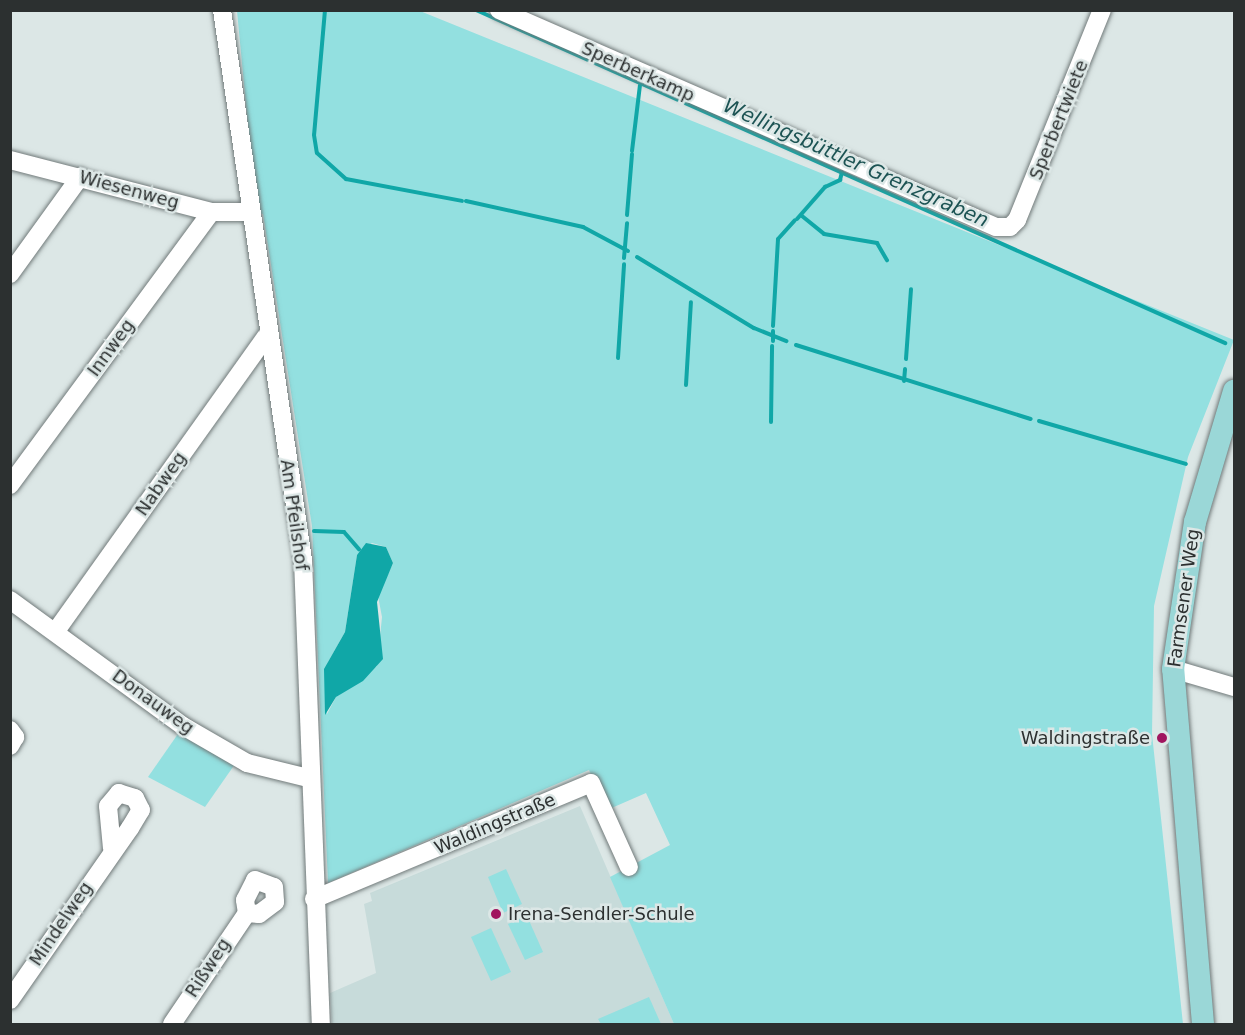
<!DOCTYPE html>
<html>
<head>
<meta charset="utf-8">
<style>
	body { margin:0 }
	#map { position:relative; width:1245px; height:1035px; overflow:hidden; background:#dce7e6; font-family:"DejaVu Sans",sans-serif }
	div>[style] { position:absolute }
	.built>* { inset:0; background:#c7dbda }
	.green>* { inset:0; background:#93e0e0 }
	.water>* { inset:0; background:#10a7a7 }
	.stream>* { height:4px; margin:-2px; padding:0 2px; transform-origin:2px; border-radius:2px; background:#10a7a7 }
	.roads { filter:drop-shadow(0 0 2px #717a7a) drop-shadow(0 0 2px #717a7a) }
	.minor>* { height:18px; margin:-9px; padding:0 9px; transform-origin:9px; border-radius:9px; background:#fff }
	.major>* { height:22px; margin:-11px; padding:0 11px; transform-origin:11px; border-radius:11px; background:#9ad7d7 }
	.dots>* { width:16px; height:16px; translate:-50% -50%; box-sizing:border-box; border:3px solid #dce7e6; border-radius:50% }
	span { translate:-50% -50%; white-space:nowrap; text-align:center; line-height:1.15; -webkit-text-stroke:5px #dce7e6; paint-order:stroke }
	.street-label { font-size:18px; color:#2c3030 }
	.poi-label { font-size:18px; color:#2c3030 }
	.right { translate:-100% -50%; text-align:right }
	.left { translate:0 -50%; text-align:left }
	.water-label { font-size:20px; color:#1c5353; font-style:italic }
	.frame { position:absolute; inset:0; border:12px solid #2c3030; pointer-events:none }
</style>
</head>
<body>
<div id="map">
	<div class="built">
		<i style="clip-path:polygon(580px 806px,674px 1024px,332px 1024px,330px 993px,376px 973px,364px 904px,372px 901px,370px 893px)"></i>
	</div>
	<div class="green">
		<i style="clip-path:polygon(evenodd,237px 11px,420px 11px,1234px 340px,1188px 457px,1154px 606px,1152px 734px,1183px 1024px,674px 1024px,610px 877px,670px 845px,646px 793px,607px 810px,589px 770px,328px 883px,312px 526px,263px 214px,258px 213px,255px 199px,237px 11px,372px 543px,386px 547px,393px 563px,378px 596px,382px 617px,377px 666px,336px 697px,327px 714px,327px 664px,345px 632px,357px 555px,372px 543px)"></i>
		<i style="clip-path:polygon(180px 731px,235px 764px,205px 807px,148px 777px)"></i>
		<i style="clip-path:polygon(506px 869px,522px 904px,503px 913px,488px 877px)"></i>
		<i style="clip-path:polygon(527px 916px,543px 952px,525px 960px,508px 924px)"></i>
		<i style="clip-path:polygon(491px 928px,511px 972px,491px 981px,471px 937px)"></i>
		<i style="clip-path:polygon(649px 997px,661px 1024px,601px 1024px,598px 1019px)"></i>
	</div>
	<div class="water">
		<i style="clip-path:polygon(366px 543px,386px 547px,393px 563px,377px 602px,383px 659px,363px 681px,336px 697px,325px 715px,324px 669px,345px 632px,357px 555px)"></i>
	</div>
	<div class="stream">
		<i style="left:325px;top:10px;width:125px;rotate:95deg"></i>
		<i style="left:314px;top:135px;width:18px;rotate:81deg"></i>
		<i style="left:317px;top:153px;width:39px;rotate:42deg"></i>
		<i style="left:346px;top:179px;width:118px;rotate:10.7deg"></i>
		<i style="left:476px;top:10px;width:820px;rotate:23.97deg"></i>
		<i style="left:632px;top:151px;width:66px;rotate:-83.1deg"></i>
		<i style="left:466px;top:201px;width:120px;rotate:12.5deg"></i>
		<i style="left:583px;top:227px;width:51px;rotate:28.1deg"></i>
		<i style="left:627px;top:215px;width:61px;rotate:-85.3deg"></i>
		<i style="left:802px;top:216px;width:28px;rotate:39deg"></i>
		<i style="left:824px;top:234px;width:54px;rotate:9.6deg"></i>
		<i style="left:877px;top:243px;width:20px;rotate:60deg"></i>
		<i style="left:797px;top:219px;width:43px;rotate:-48.8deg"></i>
		<i style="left:825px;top:187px;width:17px;rotate:-25deg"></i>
		<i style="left:840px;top:180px;width:8px;rotate:-76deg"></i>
		<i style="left:637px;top:257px;width:137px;rotate:31.3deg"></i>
		<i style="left:754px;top:328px;width:35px;rotate:22deg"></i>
		<i style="left:624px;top:258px;width:35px;rotate:-85deg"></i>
		<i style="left:773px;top:326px;width:87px;rotate:-86.7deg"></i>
		<i style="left:778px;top:239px;width:25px;rotate:-48deg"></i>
		<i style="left:773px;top:341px;width:10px;rotate:-90deg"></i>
		<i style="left:796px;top:345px;width:246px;rotate:17.5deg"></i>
		<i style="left:618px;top:358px;width:94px;rotate:-86.3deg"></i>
		<i style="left:906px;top:359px;width:70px;rotate:-85.9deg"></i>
		<i style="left:904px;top:381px;width:12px;rotate:-85deg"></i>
		<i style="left:686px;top:385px;width:83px;rotate:-86.6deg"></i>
		<i style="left:1039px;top:421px;width:153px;rotate:16.3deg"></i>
		<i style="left:771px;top:422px;width:76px;rotate:-89.2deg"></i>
		<i style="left:314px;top:531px;width:30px;rotate:2deg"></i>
		<i style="left:344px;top:532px;width:23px;rotate:49deg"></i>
	</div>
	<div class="roads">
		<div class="minor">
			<i style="left:222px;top:10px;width:556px;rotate:81.62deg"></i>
			<i style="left:303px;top:560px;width:464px;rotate:87.8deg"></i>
			<i style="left:499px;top:10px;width:542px;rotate:23.59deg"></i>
			<i style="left:996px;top:227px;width:14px"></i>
			<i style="left:1010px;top:227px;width:10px;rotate:-45deg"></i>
			<i style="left:1017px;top:220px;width:227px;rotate:-68deg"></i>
			<i style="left:10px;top:160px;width:208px;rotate:14.5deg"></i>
			<i style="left:211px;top:212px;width:37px"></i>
			<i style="left:10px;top:274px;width:120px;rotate:-54.2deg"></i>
			<i style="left:10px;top:485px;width:339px;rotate:-53.6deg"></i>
			<i style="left:10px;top:600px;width:214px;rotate:36.1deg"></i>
			<i style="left:183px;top:726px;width:74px;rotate:30deg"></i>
			<i style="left:247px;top:763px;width:63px;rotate:13.8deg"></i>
			<i style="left:56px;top:631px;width:361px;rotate:-54.5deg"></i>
			<i style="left:1173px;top:669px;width:64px;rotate:16.4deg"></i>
			<i style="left:10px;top:730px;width:9px;rotate:54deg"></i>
			<i style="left:15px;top:737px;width:10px;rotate:119deg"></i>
			<i style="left:255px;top:880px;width:20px;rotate:20deg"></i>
			<i style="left:274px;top:887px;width:15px;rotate:86deg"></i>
			<i style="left:275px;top:902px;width:20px;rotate:143deg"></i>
			<i style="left:259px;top:914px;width:12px;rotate:-175deg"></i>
			<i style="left:247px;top:913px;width:13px;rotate:-99deg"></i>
			<i style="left:245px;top:900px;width:22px;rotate:-63deg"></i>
			<i style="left:314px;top:899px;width:300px;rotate:-22.7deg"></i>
			<i style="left:591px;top:783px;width:92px;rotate:65.7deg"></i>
			<i style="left:10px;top:1000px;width:210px;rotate:-55.1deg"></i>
			<i style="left:130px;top:828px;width:21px;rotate:-59deg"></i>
			<i style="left:141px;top:810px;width:13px;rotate:-117deg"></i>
			<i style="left:135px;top:798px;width:17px;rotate:-163deg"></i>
			<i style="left:119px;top:793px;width:17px;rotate:130deg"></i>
			<i style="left:108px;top:806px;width:42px;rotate:84.6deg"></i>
			<i style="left:172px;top:1024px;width:134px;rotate:-56deg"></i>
		</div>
		<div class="major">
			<i style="left:1203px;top:1024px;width:356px;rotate:-94.8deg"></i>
			<i style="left:1173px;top:669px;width:149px;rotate:-81.5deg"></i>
			<i style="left:1195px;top:522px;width:137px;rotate:-73.4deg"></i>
		</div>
	</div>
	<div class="dots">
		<i style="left:1162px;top:738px;background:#a1155f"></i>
		<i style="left:496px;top:914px;background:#a1155f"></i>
	</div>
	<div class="street-label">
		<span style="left:638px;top:72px;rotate:24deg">Sperberkamp</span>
		<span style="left:1059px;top:120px;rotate:-68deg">Sperbertwiete</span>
		<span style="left:129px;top:190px;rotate:15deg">Wiesenweg</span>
		<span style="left:111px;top:348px;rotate:-54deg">Innweg</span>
		<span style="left:161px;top:484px;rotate:-55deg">Nabweg</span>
		<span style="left:294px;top:515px;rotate:82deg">Am Pfeilshof</span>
		<span style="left:1184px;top:598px;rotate:-82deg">Farmsener Weg</span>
		<span style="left:153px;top:702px;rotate:36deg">Donauweg</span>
		<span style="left:495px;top:824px;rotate:-23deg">Waldingstraße</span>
		<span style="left:61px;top:924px;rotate:-56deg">Mindelweg</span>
		<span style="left:208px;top:968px;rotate:-57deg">Rißweg</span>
	</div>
	<div class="poi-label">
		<span class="right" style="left:1150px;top:738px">Waldingstraße</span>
		<span class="left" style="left:508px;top:914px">Irena-Sendler-Schule</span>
	</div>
	<div class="water-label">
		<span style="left:856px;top:163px;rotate:24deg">Wellingsbüttler Grenzgraben</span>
	</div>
	<div class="frame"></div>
</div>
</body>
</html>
